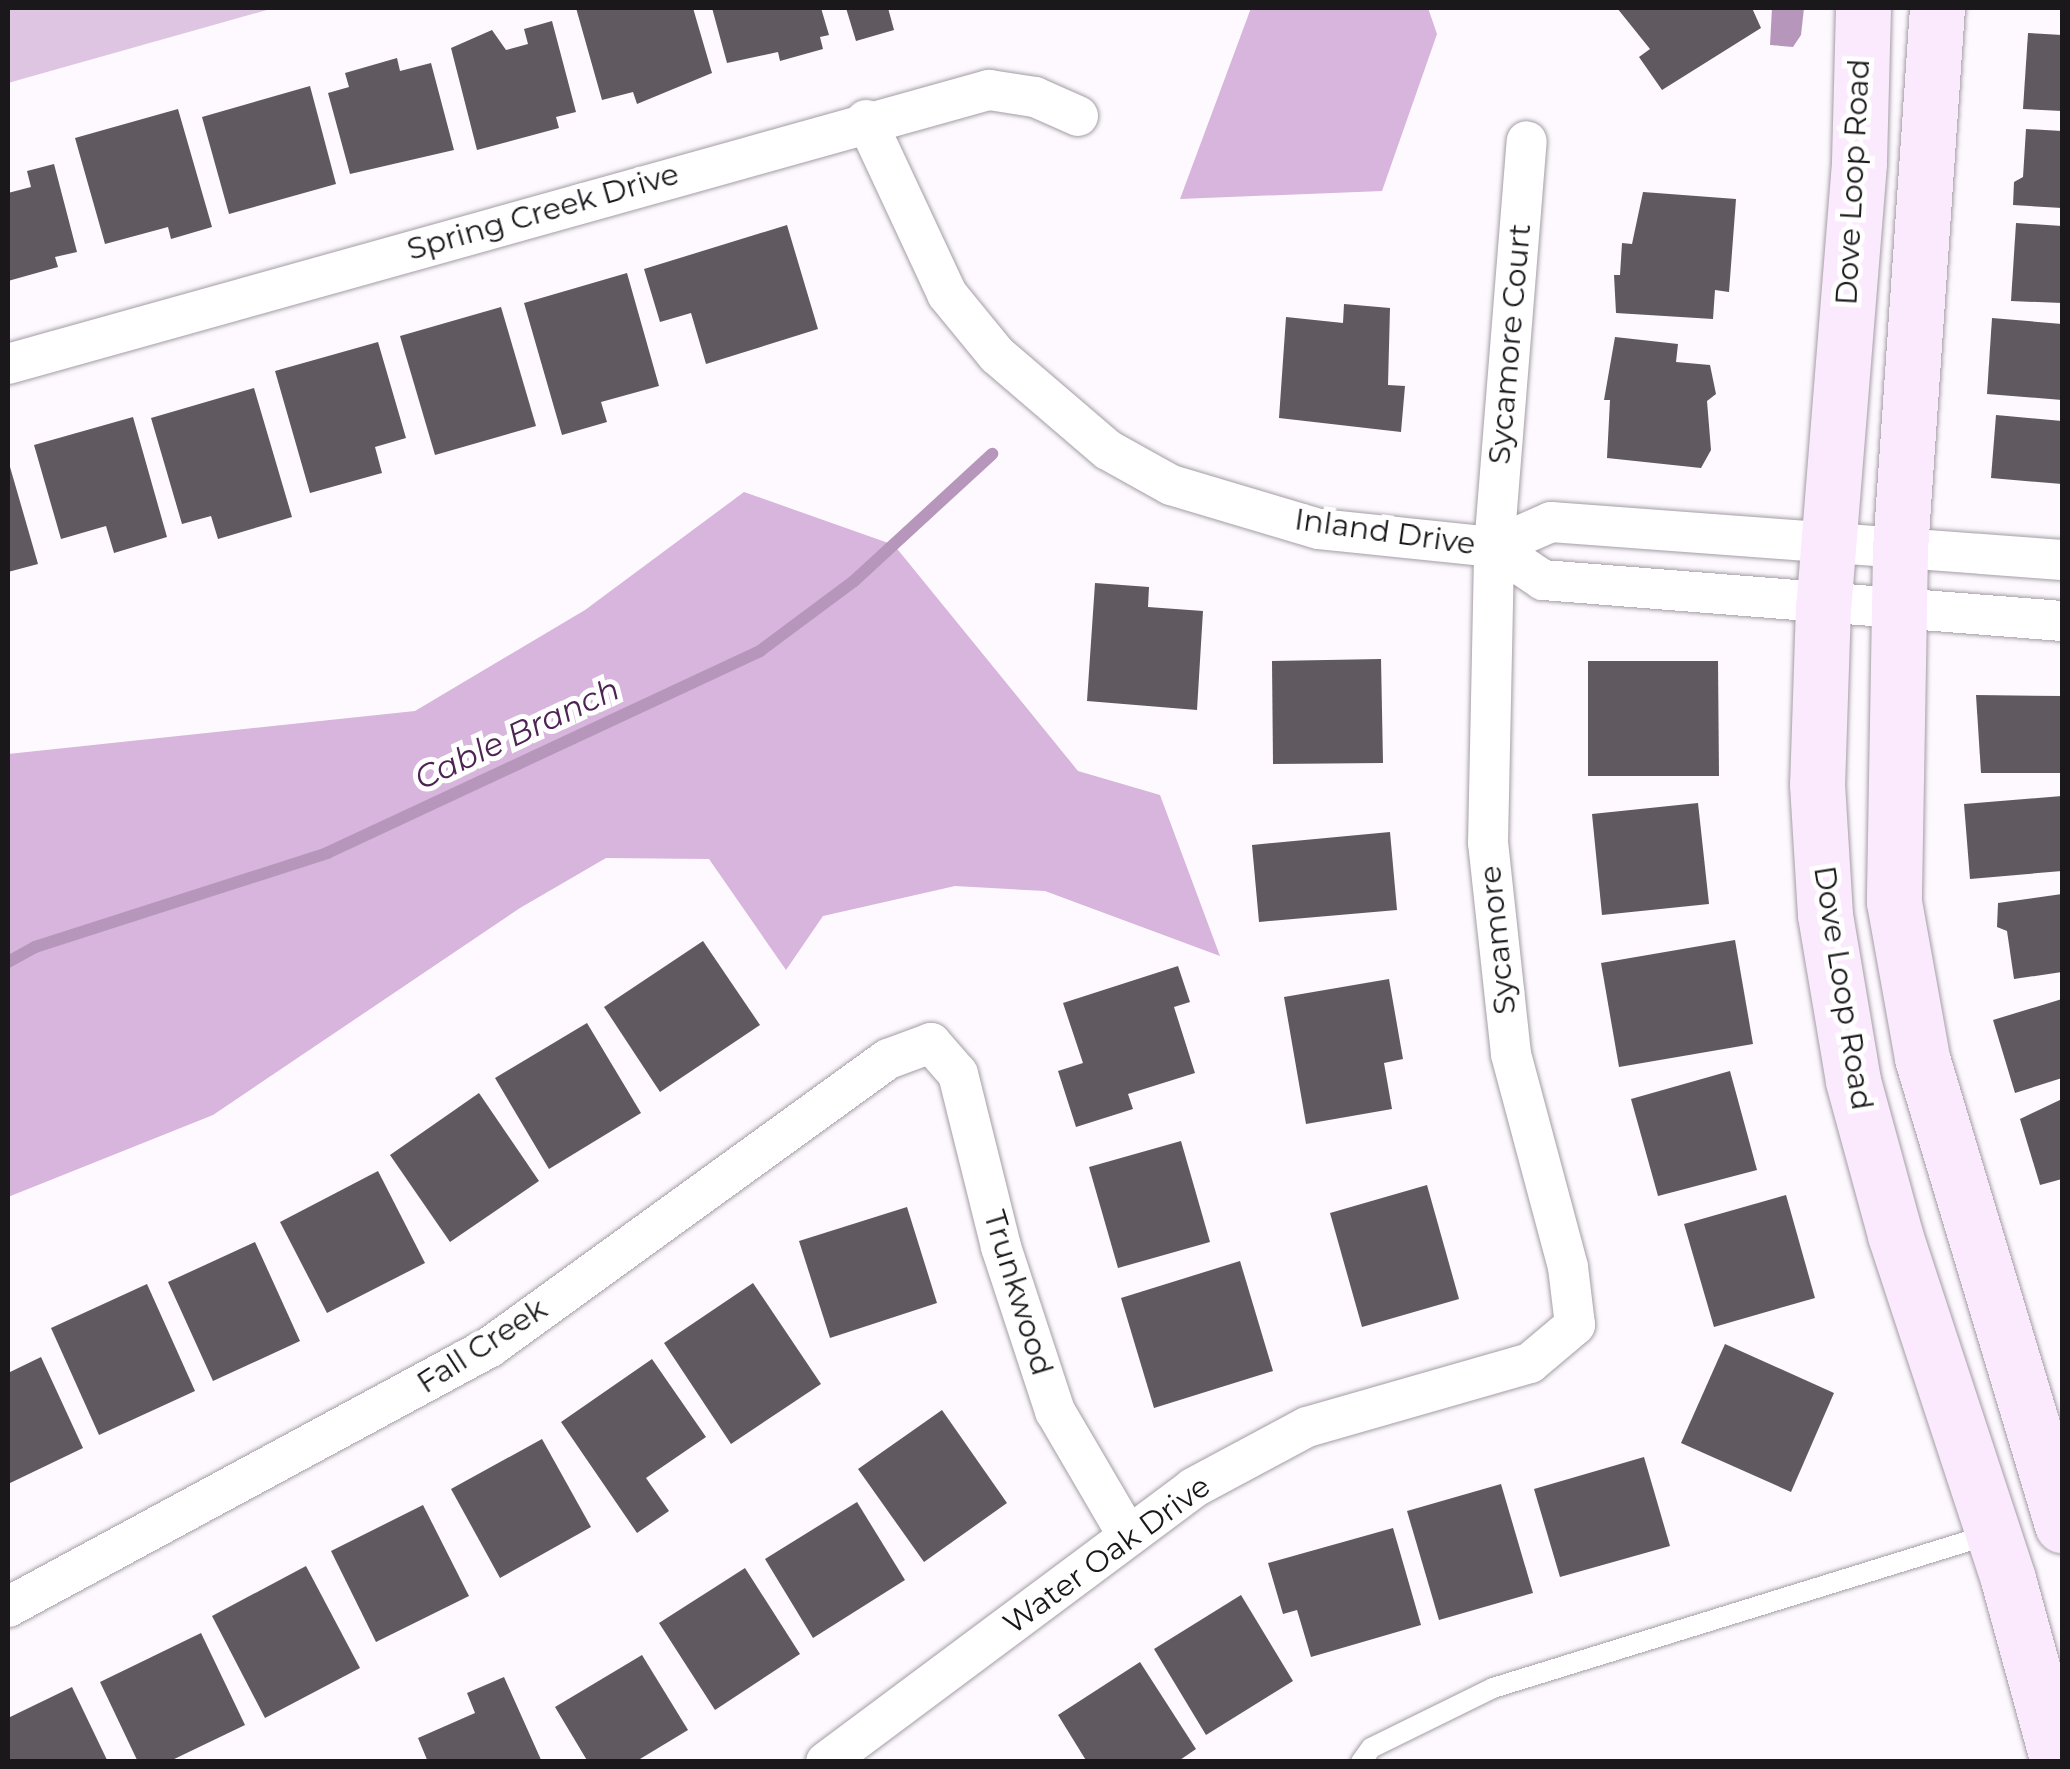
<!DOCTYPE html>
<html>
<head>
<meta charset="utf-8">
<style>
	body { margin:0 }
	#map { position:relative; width:2070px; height:1769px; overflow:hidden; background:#fdf9fe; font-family:Montserrat,sans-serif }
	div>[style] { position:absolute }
	.green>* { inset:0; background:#dec6e2 }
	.forest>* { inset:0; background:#d7b5dc }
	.water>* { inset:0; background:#b696bb }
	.stream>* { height:12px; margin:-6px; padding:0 6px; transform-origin:6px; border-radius:6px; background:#b696bb }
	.building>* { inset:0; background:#605960 }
	.roads { filter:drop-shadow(0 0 2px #a49da5) drop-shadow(0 0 2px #a49da5) }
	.service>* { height:20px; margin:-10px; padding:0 10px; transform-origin:10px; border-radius:10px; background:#fff }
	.minor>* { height:40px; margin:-20px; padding:0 20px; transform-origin:20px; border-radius:20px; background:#fff }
	.secondary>* { height:55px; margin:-27.5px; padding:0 27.5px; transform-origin:27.5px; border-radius:27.5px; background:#fbe9fe }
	span { translate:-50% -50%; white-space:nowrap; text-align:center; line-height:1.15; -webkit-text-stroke:10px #fff; paint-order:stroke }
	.street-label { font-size:30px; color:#1a181b }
	.water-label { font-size:32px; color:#4e2454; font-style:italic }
	.frame { position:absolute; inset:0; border:10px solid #1a181b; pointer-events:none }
</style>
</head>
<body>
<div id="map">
	<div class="green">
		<i style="clip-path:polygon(8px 8px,274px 8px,8px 83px)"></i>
	</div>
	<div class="forest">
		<i style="clip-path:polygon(1251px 8px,1428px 8px,1437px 34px,1382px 191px,1180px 199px)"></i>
		<i style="clip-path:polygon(744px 492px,894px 545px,1078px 771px,1160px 795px,1220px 956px,1045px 891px,955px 886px,823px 916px,786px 970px,709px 859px,606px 858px,520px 908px,213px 1115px,8px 1197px,8px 754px,415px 711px,585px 610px)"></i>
	</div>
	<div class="water">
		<i style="clip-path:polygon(1772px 8px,1804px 8px,1801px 35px,1793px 47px,1770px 45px)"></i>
	</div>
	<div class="stream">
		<i style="left:8px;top:962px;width:31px;rotate:-29deg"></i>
		<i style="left:35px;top:947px;width:307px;rotate:-17.8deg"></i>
		<i style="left:327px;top:853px;width:478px;rotate:-25deg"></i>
		<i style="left:760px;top:651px;width:117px;rotate:-36.7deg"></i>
		<i style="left:854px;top:581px;width:188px;rotate:-42.6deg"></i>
	</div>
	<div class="building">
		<i style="clip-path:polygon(576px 8px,693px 8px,712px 73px,637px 104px,633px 92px,602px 100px)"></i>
		<i style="clip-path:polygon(712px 8px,821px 8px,829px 35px,820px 37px,823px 49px,780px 61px,778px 52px,727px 63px)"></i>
		<i style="clip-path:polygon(846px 8px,888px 8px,894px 30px,856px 41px)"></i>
		<i style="clip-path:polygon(1617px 8px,1752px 8px,1761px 28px,1662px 90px,1639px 57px,1650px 49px)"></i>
		<i style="clip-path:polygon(552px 21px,576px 112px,556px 117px,559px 128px,477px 150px,451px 48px,492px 30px,506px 50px,528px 44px,524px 29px)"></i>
		<i style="clip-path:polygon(2028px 33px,2062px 35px,2062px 111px,2023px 109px)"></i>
		<i style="clip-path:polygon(397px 58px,400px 71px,431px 63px,454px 150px,350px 174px,328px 93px,349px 87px,345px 73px)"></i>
		<i style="clip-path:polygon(310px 86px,336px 184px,229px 214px,202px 117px)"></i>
		<i style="clip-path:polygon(178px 109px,212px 227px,171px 239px,168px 227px,105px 244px,75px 138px)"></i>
		<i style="clip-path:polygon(2026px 129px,2062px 131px,2062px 208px,2013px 205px,2014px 182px,2023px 177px)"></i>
		<i style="clip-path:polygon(54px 164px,77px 252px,55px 257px,58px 267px,8px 281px,8px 193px,31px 187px,27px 171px)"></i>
		<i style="clip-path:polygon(1643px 192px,1736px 199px,1729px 292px,1715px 290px,1713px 319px,1616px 313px,1614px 275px,1620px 275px,1622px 243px,1632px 244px)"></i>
		<i style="clip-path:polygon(2016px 223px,2062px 226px,2062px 303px,2011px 301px)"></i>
		<i style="clip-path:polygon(787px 225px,818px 329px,706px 364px,691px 313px,660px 322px,644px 269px)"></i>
		<i style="clip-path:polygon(627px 273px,659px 386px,601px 402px,607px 422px,562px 435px,524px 303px)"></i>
		<i style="clip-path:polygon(1344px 304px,1390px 308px,1388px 385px,1405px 386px,1401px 432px,1279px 418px,1286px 317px,1343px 323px)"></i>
		<i style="clip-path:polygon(501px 307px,536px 426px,435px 455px,400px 336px)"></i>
		<i style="clip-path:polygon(1992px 318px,2062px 324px,2062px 400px,1987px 394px)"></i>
		<i style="clip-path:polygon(1615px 337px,1678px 344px,1676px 362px,1710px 365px,1716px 394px,1707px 401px,1711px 450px,1701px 468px,1607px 458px,1610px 400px,1604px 400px)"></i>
		<i style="clip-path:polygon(378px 342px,406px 438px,375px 447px,382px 473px,310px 493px,275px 371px)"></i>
		<i style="clip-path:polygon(254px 388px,292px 517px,218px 539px,211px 516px,182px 524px,151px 418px)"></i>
		<i style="clip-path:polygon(1996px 415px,2062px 421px,2062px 484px,1991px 478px)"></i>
		<i style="clip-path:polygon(133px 417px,167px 537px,114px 553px,106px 526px,61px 539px,34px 445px)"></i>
		<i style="clip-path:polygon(8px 460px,38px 564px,8px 572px)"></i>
		<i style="clip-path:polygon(1095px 583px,1149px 587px,1148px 607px,1203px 611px,1197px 710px,1087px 701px)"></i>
		<i style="clip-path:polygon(1381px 659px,1383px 763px,1273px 764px,1272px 661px)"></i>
		<i style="clip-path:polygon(1588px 661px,1718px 661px,1719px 776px,1588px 776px)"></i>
		<i style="clip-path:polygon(1976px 695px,2062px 696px,2062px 773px,1981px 773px)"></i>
		<i style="clip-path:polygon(2062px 796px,2062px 871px,1970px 879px,1964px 804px)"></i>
		<i style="clip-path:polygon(1698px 803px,1709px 904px,1602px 915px,1592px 814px)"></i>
		<i style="clip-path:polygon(1390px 832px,1397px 910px,1259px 922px,1252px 845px)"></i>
		<i style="clip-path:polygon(2062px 894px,2062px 972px,2014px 979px,2007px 931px,1997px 927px,1998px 903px)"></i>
		<i style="clip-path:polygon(1735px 940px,1753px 1044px,1619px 1067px,1601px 963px)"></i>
		<i style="clip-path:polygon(703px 941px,760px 1025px,660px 1092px,604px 1007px)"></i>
		<i style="clip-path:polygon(1178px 966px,1190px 1002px,1174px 1007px,1195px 1073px,1128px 1094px,1133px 1109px,1076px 1127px,1058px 1071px,1083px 1063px,1063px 1003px)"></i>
		<i style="clip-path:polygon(1389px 979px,1403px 1059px,1384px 1063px,1392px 1109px,1306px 1124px,1284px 997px)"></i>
		<i style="clip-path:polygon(2062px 999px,2062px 1078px,2015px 1093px,1993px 1020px)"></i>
		<i style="clip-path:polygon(587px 1023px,641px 1113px,549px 1169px,495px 1078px)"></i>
		<i style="clip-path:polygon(1730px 1071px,1757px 1170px,1658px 1196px,1631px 1099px)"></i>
		<i style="clip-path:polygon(479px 1093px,539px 1181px,450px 1242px,390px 1155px)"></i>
		<i style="clip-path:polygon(2062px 1099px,2062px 1179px,2040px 1185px,2020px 1119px)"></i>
		<i style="clip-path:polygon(1181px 1141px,1210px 1242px,1118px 1268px,1089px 1167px)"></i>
		<i style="clip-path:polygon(378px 1171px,425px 1263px,327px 1313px,280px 1222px)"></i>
		<i style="clip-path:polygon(1427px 1185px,1459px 1299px,1362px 1327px,1330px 1213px)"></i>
		<i style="clip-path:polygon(1786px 1195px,1815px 1298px,1714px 1327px,1684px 1224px)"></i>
		<i style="clip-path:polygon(907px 1207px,937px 1303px,830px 1338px,799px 1241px)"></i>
		<i style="clip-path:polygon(255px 1242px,300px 1341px,213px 1381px,168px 1282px)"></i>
		<i style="clip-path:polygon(1240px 1261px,1273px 1371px,1154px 1408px,1121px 1298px)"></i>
		<i style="clip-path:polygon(753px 1283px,821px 1384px,731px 1444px,664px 1343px)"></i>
		<i style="clip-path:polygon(147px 1284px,195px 1391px,99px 1435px,51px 1328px)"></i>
		<i style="clip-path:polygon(1725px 1344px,1834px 1393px,1791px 1492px,1681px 1443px)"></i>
		<i style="clip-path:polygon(41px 1357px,83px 1448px,8px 1484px,8px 1373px)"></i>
		<i style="clip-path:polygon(652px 1359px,706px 1437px,646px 1478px,669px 1511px,637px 1533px,561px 1422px)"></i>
		<i style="clip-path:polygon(942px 1410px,1007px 1503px,924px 1562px,858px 1469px)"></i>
		<i style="clip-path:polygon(542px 1439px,591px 1527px,500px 1578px,451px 1489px)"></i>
		<i style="clip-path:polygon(1644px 1457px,1670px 1546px,1560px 1577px,1534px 1489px)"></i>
		<i style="clip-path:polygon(1501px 1484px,1533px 1593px,1439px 1620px,1407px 1511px)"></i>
		<i style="clip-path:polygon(857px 1502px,905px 1580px,813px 1638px,765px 1559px)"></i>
		<i style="clip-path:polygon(423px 1505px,469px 1596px,376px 1642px,331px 1551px)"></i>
		<i style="clip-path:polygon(1393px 1528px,1421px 1625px,1311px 1657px,1297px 1610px,1283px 1614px,1268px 1563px)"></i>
		<i style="clip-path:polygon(306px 1566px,360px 1668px,265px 1718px,212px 1616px)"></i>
		<i style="clip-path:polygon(745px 1568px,800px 1654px,715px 1710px,659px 1623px)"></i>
		<i style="clip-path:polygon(1241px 1595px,1293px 1681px,1206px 1735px,1154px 1649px)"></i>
		<i style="clip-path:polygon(201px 1633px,245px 1725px,168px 1762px,138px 1762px,100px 1682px)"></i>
		<i style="clip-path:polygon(642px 1655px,688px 1730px,635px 1762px,588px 1762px,555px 1707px)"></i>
		<i style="clip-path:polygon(1140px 1662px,1196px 1749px,1177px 1762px,1087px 1762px,1058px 1715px)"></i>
		<i style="clip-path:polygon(504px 1677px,542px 1762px,428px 1762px,418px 1738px,475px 1713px,467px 1693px)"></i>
		<i style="clip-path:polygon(72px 1687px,108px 1762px,8px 1762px,8px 1718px)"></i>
	</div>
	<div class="roads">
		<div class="service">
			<i style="left:1361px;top:1762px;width:17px;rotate:-54deg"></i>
			<i style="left:1371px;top:1748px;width:136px;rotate:-26.2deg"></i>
			<i style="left:1493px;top:1688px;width:521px;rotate:-17.18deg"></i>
		</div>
		<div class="minor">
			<i style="left:866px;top:120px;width:192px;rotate:65deg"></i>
			<i style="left:947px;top:294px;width:79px;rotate:50.7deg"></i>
			<i style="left:997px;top:355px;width:146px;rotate:40.6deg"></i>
			<i style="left:1108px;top:450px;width:72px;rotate:29.1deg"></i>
			<i style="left:1171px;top:485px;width:154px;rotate:16.6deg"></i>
			<i style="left:1319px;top:529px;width:176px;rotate:5.9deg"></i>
			<i style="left:1494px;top:547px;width:59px;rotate:34deg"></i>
			<i style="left:1543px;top:580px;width:521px;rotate:4.52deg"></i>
			<i style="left:8px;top:364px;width:1019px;rotate:-15.61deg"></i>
			<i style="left:989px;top:90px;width:47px;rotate:8.7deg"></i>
			<i style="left:1035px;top:97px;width:47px;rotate:23.8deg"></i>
			<i style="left:1494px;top:547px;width:62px;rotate:-23.7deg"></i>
			<i style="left:1551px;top:522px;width:512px;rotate:4.25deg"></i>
			<i style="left:8px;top:1607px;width:548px;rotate:-28.34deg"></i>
			<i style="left:490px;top:1347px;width:491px;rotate:-35.9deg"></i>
			<i style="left:888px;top:1059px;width:46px;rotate:-20.4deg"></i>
			<i style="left:931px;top:1043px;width:41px;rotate:48.9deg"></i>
			<i style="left:958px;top:1074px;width:178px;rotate:76deg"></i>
			<i style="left:1001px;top:1247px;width:173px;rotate:71.8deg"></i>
			<i style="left:1055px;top:1411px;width:145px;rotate:59.7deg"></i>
			<i style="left:826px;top:1762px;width:458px;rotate:-36.7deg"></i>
			<i style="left:1193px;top:1488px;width:129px;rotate:-28.2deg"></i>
			<i style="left:1307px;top:1427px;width:232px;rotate:-16deg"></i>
			<i style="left:1530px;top:1363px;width:59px;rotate:-40.2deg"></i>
			<i style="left:1575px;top:1325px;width:58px;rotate:-96.9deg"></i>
			<i style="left:1568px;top:1267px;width:220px;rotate:-105deg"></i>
			<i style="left:1511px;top:1054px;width:212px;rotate:-96.2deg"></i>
			<i style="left:1488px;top:843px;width:296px;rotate:-88.8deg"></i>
			<i style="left:1494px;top:547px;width:407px;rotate:-85.4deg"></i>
		</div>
		<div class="secondary">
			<i style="left:1863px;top:8px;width:155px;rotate:91.5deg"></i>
			<i style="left:1859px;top:163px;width:444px;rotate:94.6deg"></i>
			<i style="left:1823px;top:606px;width:178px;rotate:91.9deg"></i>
			<i style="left:1817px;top:784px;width:131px;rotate:86.5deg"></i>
			<i style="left:1825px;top:915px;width:168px;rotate:80.4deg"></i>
			<i style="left:1853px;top:1081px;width:160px;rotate:74.7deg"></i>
			<i style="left:1895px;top:1235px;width:362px;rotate:71.8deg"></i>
			<i style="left:2008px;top:1579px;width:190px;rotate:74.7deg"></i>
			<i style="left:1937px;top:8px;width:543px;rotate:93.91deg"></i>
			<i style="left:1900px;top:550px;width:352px;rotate:91deg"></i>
			<i style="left:1894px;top:902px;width:158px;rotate:79.8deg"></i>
			<i style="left:1922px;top:1058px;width:488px;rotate:73.3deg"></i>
		</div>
	</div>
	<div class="street-label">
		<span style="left:1853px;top:182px;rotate:-87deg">Dove Loop Road</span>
		<span style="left:543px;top:212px;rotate:-16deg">Spring Creek Drive</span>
		<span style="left:1510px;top:344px;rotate:-85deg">Sycamore Court</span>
		<span style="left:1385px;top:532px;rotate:8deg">Inland Drive</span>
		<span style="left:1498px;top:940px;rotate:-96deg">Sycamore</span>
		<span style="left:1843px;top:988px;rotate:81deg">Dove Loop Road</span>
		<span style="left:1018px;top:1293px;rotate:73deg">Trunkwood</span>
		<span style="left:482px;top:1346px;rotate:-33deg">Fall Creek</span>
		<span style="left:1107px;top:1555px;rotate:-36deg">Water Oak Drive</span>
	</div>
	<div class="water-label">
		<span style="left:517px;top:734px;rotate:-25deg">Cable Branch</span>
	</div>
	<div class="frame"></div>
</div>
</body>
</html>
